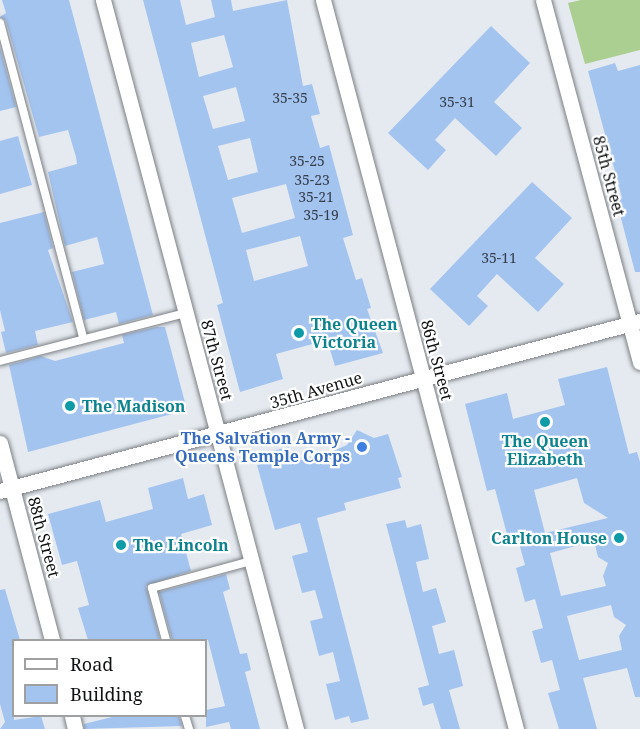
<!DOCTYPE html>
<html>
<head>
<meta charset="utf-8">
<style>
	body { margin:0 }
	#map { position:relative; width:640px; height:729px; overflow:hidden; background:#e5eaf0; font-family:"Noto Serif",serif }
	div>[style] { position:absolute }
	.green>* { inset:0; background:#abce91 }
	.building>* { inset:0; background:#a4c4f0 }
	.roads { filter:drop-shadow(0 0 2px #7c8085) drop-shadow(0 0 2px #7c8085) }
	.lane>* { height:8px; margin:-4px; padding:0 4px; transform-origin:4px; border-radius:4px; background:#fff }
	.street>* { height:15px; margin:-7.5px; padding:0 7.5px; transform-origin:7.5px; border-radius:7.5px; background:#fff }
	.dots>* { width:16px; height:16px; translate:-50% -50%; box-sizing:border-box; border:3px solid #fff; border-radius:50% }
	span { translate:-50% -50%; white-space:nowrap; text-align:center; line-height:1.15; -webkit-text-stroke:4.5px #fff; paint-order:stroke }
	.number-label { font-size:14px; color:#353e4b }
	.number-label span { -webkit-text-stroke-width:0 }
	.street-label { font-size:16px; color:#101214 }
	.culture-label { font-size:16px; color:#0d838f; font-weight:700 }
	.left { translate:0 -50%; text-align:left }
	.right { translate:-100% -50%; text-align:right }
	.shop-label { font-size:16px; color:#366cbe; font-weight:700 }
	.legend { position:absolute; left:12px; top:639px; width:195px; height:78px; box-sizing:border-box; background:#fff; border:2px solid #9fa0a1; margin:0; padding:8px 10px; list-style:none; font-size:18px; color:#101214 }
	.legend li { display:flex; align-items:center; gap:12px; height:30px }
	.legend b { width:30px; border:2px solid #9fa0a1 }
</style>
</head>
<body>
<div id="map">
	<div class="green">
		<i style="clip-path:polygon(581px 0,640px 0,640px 50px,585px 64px,568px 3px)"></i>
	</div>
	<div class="building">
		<i style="clip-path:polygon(2px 0,69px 0,153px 315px,119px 324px,116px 312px,84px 320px,72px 272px,104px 264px,97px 237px,65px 246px,48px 172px,77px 164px,76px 157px,68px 130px,39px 137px,6px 21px,0 17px,6px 13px)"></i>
		<i style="clip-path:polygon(evenodd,143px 0,180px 0,186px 25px,215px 17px,211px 0,231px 0,233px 11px,287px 0,303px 86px,312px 84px,320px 114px,311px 116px,320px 148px,329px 145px,353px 235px,343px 238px,356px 280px,362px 278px,371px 308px,367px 309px,383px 353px,335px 366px,327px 340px,276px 354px,283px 379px,240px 392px,217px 305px,223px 303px,143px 0,224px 35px,233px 67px,199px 77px,191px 43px,224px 35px,143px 0,236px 87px,245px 121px,213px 129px,203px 96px,236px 87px,143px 0,250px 138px,258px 172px,228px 180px,218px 146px,250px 138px,143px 0,286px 184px,295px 218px,242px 233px,232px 198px,286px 184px,143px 0,300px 236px,308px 266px,254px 281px,246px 250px,300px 236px)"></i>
		<i style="clip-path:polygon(491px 26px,530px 63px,494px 102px,522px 128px,496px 156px,455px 118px,435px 140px,446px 150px,428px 170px,388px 133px)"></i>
		<i style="clip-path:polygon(0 47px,16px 107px,0 111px)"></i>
		<i style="clip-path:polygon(615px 63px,618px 71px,640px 65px,640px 272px,635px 272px,617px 203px,622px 198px,588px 71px)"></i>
		<i style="clip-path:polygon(18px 136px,32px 185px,0 194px,0 141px)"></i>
		<i style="clip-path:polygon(532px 182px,572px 218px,535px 258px,564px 284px,538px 312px,497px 274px,477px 296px,488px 306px,469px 326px,430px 289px)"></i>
		<i style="clip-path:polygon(44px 212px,53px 248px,48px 250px,73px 322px,35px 331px,38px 345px,6px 353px,1px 332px,5px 331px,0 310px,0 223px)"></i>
		<i style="clip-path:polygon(156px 327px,165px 327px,187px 410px,28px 452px,9px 365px,41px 356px,55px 361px,124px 343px,122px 335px)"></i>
		<i style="clip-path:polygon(evenodd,607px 367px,629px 454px,637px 452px,640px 462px,640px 697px,635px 697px,627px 668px,583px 678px,597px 729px,559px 729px,548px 693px,560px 690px,552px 660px,541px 663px,532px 631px,543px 628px,535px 599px,525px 602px,516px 568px,525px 565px,517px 536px,508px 538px,495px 489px,487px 491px,465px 404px,507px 393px,513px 419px,565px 405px,558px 379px,607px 367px,577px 478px,584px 503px,608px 518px,545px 533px,534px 490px,577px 478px,607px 367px,594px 541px,598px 557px,608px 563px,603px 576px,606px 586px,561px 596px,550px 553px,594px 541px,607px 367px,611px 605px,614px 617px,626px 625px,619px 636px,622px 650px,579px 660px,567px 616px,611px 605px)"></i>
		<i style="clip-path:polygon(357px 430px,374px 438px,388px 434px,402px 477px,398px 478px,401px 488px,344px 503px,346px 510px,317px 518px,369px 719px,351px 723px,349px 716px,335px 720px,326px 684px,340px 681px,333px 652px,319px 656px,310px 621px,323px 618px,315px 590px,302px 593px,292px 556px,308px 552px,300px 523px,275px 530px,257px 465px,265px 463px,263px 453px,289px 447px,291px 456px,300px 454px,301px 460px,333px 451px,347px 445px)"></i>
		<i style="clip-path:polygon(183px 478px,188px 499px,204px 494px,212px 525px,181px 534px,191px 571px,146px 586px,160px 640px,88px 640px,78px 608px,89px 605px,77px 561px,62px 565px,48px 514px,100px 500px,106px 522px,153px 509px,148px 488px)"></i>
		<i style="clip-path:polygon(405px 520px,407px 528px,421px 524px,429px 559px,416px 562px,423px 592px,436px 588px,446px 622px,432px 626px,439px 654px,454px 650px,460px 673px,463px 686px,449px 690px,460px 729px,441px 729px,433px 703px,423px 706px,418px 688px,429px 685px,386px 524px)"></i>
		<i style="clip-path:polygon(226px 574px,230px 589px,223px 592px,240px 654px,247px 653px,251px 670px,245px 672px,260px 729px,231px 729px,229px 722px,206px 727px,206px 710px,225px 706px,208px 640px,172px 640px,159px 592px)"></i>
		<i style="clip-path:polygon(5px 589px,20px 640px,14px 640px,14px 720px,41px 716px,45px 729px,0 729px,5px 722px,0 704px,0 590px)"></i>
		<i style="clip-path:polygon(116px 716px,179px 716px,182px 726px,84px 729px,84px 724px)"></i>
	</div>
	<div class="roads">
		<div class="lane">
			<i style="left:0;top:23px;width:326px;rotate:75.2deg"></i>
			<i style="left:0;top:361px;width:191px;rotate:-14.5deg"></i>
			<i style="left:166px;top:640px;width:54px;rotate:-105.1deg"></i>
			<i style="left:152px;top:588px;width:103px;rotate:-15.3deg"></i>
			<i style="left:185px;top:716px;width:14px;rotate:73deg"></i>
		</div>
		<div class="street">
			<i style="left:103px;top:0;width:754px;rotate:75.17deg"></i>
			<i style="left:323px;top:0;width:754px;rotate:75.17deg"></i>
			<i style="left:543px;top:0;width:375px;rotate:75deg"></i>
			<i style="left:0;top:443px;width:204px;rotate:75.2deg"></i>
			<i style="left:0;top:491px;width:662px;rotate:-14.88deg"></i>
			<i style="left:72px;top:716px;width:13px;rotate:77deg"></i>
		</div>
	</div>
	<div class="dots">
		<i style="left:299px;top:333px;background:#0f9aa8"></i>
		<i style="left:70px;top:406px;background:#0f9aa8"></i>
		<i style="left:545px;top:422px;background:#0f9aa8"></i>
		<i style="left:362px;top:447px;background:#3f7fe0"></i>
		<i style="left:619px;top:538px;background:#0f9aa8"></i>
		<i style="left:121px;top:545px;background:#0f9aa8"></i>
	</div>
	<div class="number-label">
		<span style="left:290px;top:98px">35-35</span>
		<span style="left:457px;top:102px">35-31</span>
		<span style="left:307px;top:161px">35-25</span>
		<span style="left:312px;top:180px">35-23</span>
		<span style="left:316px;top:197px">35-21</span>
		<span style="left:321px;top:215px">35-19</span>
		<span style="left:499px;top:258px">35-11</span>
	</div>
	<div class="street-label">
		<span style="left:609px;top:176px;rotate:75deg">85th Street</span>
		<span style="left:217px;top:360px;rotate:75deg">87th Street</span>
		<span style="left:437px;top:360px;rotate:75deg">86th Street</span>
		<span style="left:316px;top:390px;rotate:-16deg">35th Avenue</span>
		<span style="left:44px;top:537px;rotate:75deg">88th Street</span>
	</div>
	<div class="culture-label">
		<span class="left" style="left:311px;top:333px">The Queen<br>Victoria</span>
		<span class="left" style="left:82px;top:406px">The Madison</span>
		<span style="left:545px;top:450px">The Queen<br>Elizabeth</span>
		<span class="right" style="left:607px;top:538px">Carlton House</span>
		<span class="left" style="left:133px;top:545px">The Lincoln</span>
	</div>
	<div class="shop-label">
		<span class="right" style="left:350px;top:447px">The Salvation Army -<br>Queens Temple Corps</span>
	</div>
	<ul class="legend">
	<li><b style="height:8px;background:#fff"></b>Road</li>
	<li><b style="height:16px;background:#a4c4f0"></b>Building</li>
	</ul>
</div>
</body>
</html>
